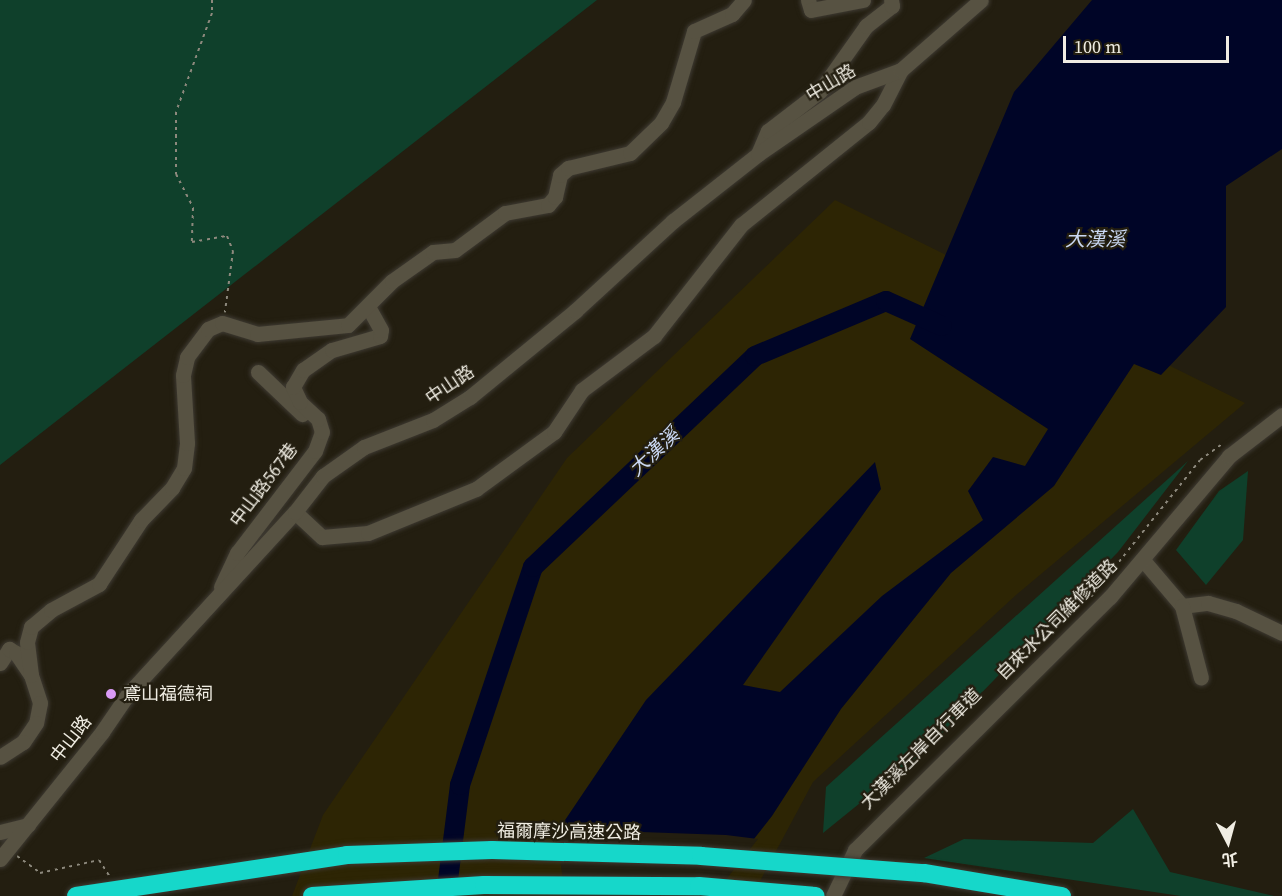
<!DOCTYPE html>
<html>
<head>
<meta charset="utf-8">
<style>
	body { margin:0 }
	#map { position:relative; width:1282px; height:896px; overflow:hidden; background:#231e10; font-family:"Source Serif 4","Noto Sans TC",serif }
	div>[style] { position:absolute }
	.green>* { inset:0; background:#0f402b }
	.sand>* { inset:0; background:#2d2504 }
	.water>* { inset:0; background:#000527 }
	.pier>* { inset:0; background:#231e10 }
	.river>* { height:20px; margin:-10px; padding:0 10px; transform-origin:10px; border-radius:10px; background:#000527 }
	.path>* { height:2px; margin-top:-1px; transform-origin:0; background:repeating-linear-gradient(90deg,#8d897d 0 3px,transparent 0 7.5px) }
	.roads { filter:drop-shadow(0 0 2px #3e3a32) drop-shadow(0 0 2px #3e3a32) }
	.minor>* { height:15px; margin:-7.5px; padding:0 7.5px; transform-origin:7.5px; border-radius:7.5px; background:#575242 }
	.highway>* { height:18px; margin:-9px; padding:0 9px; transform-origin:9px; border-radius:9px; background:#16d7ca }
	.bridges { filter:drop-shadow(0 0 2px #3e3a32) drop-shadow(0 0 2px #3e3a32) }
	.highway-bridge>* { height:18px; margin:-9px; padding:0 9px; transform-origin:9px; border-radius:9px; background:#16d7ca }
	.dots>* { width:16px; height:16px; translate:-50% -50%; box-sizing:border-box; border:3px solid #231e10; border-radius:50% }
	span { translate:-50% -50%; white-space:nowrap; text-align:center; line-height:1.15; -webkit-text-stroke:4.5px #231e10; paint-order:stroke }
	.street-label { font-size:18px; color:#f0ede3 }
	.poi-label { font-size:18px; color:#f0ede3 }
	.left { translate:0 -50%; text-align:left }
	.water-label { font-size:20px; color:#cad8f3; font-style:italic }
	.north { position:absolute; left:1198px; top:812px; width:60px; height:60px; -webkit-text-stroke:4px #231e10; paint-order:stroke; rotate:174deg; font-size:16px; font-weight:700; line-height:24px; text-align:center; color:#f0ede3 }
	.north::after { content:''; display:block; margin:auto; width:21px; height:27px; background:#f0ede3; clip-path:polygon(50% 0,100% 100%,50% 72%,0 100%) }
	.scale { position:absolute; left:1063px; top:36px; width:166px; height:27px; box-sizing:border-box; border:3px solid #f0ede3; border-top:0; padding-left:8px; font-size:18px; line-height:21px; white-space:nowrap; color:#f0ede3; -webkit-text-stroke:4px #231e10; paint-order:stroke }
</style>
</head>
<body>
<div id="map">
	<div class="green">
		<i style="clip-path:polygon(0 0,597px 0,0 465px)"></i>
		<i style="clip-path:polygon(1188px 461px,1118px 552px,928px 748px,823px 833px,826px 787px)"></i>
		<i style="clip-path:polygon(1248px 471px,1243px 540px,1206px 585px,1176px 550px,1219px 491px)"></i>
		<i style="clip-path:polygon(1133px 809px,1170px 872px,1274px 896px,1181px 896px,924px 858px,964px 839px,1093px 843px)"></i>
	</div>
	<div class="sand">
		<i style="clip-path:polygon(835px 200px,1245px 403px,1016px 595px,813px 782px,752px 896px,292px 896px,323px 815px,567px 458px)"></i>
	</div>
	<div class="water">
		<i style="clip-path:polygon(1092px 0,1282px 0,1282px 149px,1226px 186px,1226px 307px,1161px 375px,1134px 364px,1054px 486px,951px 573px,841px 709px,772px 816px,709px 896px,568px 896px,559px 829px,646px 700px,875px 462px,881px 489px,743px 685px,780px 692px,882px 596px,983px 520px,968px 491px,993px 457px,1025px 466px,1048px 429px,910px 339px,1014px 92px)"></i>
	</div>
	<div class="pier">
		<i style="clip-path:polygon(556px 829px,726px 835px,758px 839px,713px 896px,565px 896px)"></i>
	</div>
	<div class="river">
		<i style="left:446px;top:896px;width:112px;rotate:-82.8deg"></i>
		<i style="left:460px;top:785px;width:230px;rotate:-71.5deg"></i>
		<i style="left:533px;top:567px;width:306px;rotate:-43.5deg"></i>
		<i style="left:755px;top:356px;width:142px;rotate:-22.8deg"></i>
		<i style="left:886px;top:301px;width:61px;rotate:24.1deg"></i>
	</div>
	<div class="path">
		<i style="left:212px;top:0;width:13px;rotate:90deg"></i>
		<i style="left:212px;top:13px;width:105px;rotate:110deg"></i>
		<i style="left:176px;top:112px;width:62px;rotate:90deg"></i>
		<i style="left:176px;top:174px;width:38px;rotate:63deg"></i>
		<i style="left:193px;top:208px;width:34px;rotate:92deg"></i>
		<i style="left:192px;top:242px;width:36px;rotate:-10deg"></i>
		<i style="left:227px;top:236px;width:16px;rotate:68deg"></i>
		<i style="left:233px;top:251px;width:62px;rotate:97.5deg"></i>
		<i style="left:1091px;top:597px;width:175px;rotate:-51.5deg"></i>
		<i style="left:1200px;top:460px;width:26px;rotate:-36deg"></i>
		<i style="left:17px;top:856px;width:29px;rotate:36deg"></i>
		<i style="left:40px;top:873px;width:60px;rotate:-12.4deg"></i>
		<i style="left:99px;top:860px;width:20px;rotate:57deg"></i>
	</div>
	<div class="roads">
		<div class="minor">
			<i style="left:808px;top:0;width:10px;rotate:73deg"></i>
			<i style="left:811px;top:10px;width:53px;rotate:-10.9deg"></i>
			<i style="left:758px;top:154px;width:25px;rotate:-67deg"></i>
			<i style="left:768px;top:131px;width:66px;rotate:-37.6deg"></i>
			<i style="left:820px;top:91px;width:80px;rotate:-54.7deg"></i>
			<i style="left:866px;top:26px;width:33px;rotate:-38deg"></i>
			<i style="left:892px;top:6px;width:6px;rotate:-99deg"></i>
			<i style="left:258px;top:372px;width:61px;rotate:43.7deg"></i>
			<i style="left:295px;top:512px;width:37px;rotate:43deg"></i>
			<i style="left:322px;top:537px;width:46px;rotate:-5deg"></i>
			<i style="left:368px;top:533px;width:117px;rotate:-22.2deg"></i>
			<i style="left:476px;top:489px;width:97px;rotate:-36.2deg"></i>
			<i style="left:554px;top:432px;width:50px;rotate:-56.3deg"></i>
			<i style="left:582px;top:390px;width:90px;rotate:-36.9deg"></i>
			<i style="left:654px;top:336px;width:141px;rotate:-51.9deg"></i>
			<i style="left:741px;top:225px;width:164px;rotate:-38.8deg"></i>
			<i style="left:869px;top:122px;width:22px;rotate:-51deg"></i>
			<i style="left:883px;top:105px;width:39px;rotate:-63deg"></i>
			<i style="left:1143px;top:560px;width:60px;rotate:49.7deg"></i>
			<i style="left:1182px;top:606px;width:26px;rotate:-7deg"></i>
			<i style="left:1208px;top:603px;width:29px;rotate:16deg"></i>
			<i style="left:1236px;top:611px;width:51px;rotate:25.6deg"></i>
			<i style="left:221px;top:587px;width:38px;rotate:-65deg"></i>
			<i style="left:237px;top:553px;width:128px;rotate:-52.6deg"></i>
			<i style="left:315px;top:451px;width:20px;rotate:-70deg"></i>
			<i style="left:322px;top:432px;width:14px;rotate:-107deg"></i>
			<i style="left:318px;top:419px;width:25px;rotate:-137deg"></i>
			<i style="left:300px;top:402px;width:17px;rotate:-115deg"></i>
			<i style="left:293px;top:387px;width:20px;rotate:-60deg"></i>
			<i style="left:303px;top:370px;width:35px;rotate:-35deg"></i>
			<i style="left:332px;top:350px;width:50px;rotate:-16.3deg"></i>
			<i style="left:380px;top:336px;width:6px;rotate:-81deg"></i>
			<i style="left:381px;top:330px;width:25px;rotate:-119deg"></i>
			<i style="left:1182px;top:606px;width:74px;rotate:75.2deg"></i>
			<i style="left:0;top:663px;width:17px;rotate:-57deg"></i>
			<i style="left:9px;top:649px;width:8px;rotate:30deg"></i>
			<i style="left:16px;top:653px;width:27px;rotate:56deg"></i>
			<i style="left:31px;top:675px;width:29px;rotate:72deg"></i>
			<i style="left:40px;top:703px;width:20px;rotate:101deg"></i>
			<i style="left:36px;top:723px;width:23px;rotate:124deg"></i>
			<i style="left:23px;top:742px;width:27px;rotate:147deg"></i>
			<i style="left:31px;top:675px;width:33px;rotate:-97deg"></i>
			<i style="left:27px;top:642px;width:16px;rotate:-75deg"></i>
			<i style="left:31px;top:627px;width:26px;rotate:-40deg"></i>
			<i style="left:51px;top:610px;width:55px;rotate:-28.4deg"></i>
			<i style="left:99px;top:584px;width:77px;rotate:-56.7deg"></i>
			<i style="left:141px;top:520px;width:45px;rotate:-45.9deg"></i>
			<i style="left:172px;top:488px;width:23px;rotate:-59deg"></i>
			<i style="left:184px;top:468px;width:25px;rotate:-83deg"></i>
			<i style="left:187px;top:443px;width:68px;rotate:-93.4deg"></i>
			<i style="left:183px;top:375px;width:18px;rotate:-77deg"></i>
			<i style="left:187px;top:357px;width:35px;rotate:-53deg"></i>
			<i style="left:208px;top:329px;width:15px;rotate:-23deg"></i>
			<i style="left:222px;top:323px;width:37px;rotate:17deg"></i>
			<i style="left:257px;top:334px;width:91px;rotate:-5.6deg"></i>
			<i style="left:348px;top:325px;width:62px;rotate:-45deg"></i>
			<i style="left:392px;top:281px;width:50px;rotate:-35.3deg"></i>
			<i style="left:433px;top:252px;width:22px;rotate:-5deg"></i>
			<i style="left:455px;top:250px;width:62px;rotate:-36.5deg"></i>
			<i style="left:505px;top:213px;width:44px;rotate:-10.5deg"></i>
			<i style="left:548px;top:205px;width:11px;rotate:-49deg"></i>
			<i style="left:555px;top:197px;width:23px;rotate:-77deg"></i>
			<i style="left:560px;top:175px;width:11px;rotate:-41deg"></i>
			<i style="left:568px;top:168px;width:64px;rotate:-13.6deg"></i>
			<i style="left:630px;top:153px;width:43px;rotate:-44.1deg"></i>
			<i style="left:661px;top:123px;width:24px;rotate:-60deg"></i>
			<i style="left:673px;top:102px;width:74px;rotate:-73.5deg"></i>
			<i style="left:694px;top:31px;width:42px;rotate:-24.1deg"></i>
			<i style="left:732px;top:14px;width:18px;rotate:-49deg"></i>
			<i style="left:0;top:832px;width:29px;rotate:-14deg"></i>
			<i style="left:0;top:859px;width:163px;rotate:-51.2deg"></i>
			<i style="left:102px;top:732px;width:46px;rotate:-55.6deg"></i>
			<i style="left:128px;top:694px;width:247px;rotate:-47.5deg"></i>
			<i style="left:295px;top:512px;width:46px;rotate:-52.1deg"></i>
			<i style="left:323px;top:476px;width:50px;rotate:-35.3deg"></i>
			<i style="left:364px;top:447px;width:74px;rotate:-21.4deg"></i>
			<i style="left:433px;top:420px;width:44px;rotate:-31.9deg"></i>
			<i style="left:470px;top:397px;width:136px;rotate:-39.3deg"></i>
			<i style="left:575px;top:311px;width:133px;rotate:-42.6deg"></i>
			<i style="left:673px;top:221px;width:108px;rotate:-38.2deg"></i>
			<i style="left:758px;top:154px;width:118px;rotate:-34.6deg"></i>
			<i style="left:855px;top:87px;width:49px;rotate:-20.3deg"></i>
			<i style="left:901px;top:70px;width:106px;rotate:-41.2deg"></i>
			<i style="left:833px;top:896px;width:51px;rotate:-64.4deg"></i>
			<i style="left:855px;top:850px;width:359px;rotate:-44.8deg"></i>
			<i style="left:1110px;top:597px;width:185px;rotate:-49.8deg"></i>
			<i style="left:1229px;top:456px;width:67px;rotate:-37.7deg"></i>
		</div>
		<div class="highway">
			<i style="left:312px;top:896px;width:172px;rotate:-3.7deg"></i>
			<i style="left:484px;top:885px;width:215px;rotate:0.3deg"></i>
			<i style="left:699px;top:886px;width:117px;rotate:4.9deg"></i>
		</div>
	</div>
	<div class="bridges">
		<div class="highway-bridge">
			<i style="left:76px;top:896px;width:274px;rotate:-8.6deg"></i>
			<i style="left:347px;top:855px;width:145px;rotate:-2deg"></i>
			<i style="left:492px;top:850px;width:209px;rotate:1.6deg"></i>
			<i style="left:701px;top:856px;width:224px;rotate:4.4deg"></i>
			<i style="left:924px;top:873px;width:140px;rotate:9.5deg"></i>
		</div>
	</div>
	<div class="dots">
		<i style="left:111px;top:694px;background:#da9af6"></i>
	</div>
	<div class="street-label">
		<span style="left:831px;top:83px;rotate:-31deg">中山路</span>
		<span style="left:450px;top:385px;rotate:-34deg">中山路</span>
		<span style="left:264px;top:485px;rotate:-53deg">中山路567巷</span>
		<span style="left:1057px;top:620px;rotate:-45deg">自來水公司維修道路</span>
		<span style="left:71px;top:739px;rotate:-52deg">中山路</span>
		<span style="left:921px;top:749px;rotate:-45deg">大漢溪左岸自行車道</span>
		<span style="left:569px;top:832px;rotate:1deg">福爾摩沙高速公路</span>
	</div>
	<div class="poi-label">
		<span class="left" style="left:123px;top:694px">鳶山福德祠</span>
	</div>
	<div class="water-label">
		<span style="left:1095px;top:239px">大漢溪</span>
		<span style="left:654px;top:452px;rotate:-43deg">大漢溪</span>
	</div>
	<div class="north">北</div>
	<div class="scale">100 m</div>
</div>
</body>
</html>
